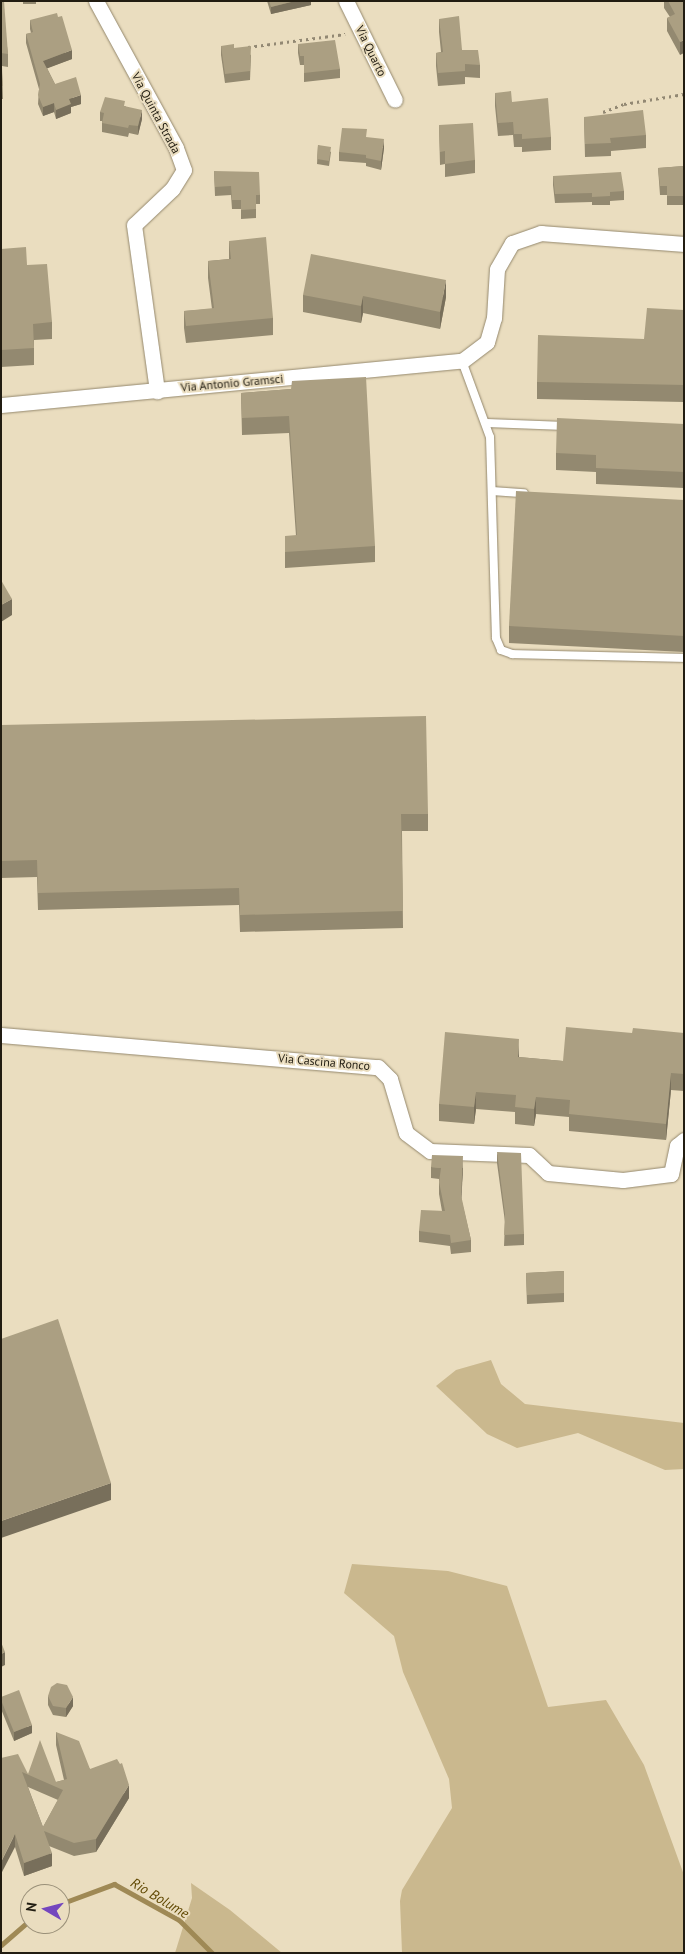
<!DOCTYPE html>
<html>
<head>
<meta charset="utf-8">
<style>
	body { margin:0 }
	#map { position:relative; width:685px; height:1954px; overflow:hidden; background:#eaddbf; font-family:"PT Sans",sans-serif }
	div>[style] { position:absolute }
	.green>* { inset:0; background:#cab88e }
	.stream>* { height:5px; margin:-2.5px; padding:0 2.5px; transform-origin:2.5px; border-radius:2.5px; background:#9f8955 }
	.path>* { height:3px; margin-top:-1.5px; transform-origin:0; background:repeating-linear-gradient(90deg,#928873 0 2.5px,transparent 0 6.5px) }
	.roads { filter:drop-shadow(0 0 1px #94886d) drop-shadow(0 0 1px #94886d) }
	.lane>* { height:8px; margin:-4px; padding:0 4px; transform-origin:4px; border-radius:4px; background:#fff }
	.street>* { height:15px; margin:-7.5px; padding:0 7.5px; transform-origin:7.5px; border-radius:7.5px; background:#fff }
	.wall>* { inset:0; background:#938970 }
	.shaded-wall>* { inset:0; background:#786f5b }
	.building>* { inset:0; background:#ab9f82 }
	span { translate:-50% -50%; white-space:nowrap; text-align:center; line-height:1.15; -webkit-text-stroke:4px #eaddbf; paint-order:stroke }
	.street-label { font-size:12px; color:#211c11 }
	.water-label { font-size:14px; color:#604802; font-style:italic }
	.frame { position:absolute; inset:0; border:2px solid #211c11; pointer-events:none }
	.north { position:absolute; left:20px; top:1884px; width:50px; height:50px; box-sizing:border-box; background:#eaddbf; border:1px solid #9a9079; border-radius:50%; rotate:278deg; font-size:14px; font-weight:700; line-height:20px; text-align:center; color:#211c11 }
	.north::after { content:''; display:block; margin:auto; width:18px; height:22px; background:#7446be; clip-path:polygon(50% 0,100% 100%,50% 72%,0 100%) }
</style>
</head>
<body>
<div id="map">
	<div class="green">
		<i style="clip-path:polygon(491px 1360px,501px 1384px,525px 1404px,684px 1423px,684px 1469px,665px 1470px,578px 1433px,517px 1448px,487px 1434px,436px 1386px,456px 1370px)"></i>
		<i style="clip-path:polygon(352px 1564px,448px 1571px,507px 1586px,548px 1707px,606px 1700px,644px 1765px,684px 1875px,684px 1953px,402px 1953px,400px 1901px,402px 1890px,452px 1808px,449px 1779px,403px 1672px,394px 1636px,344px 1593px)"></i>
		<i style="clip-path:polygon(191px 1883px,230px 1910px,282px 1953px,175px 1953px,192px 1898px)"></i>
	</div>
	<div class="stream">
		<i style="left:60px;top:1904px;width:58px;rotate:-20.3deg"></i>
		<i style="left:114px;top:1884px;width:74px;rotate:29deg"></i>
		<i style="left:179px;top:1920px;width:47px;rotate:45deg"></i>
		<i style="left:1px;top:1945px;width:38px;rotate:-41deg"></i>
	</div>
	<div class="path">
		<i style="left:248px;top:47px;width:98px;rotate:-7.6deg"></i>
		<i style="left:603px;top:112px;width:22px;rotate:-21deg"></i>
		<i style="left:624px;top:104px;width:61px;rotate:-9.5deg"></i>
	</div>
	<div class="roads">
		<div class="lane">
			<i style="left:462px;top:361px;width:81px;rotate:69.8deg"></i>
			<i style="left:490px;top:437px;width:201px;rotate:88.3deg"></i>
			<i style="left:496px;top:638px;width:13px;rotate:67deg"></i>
			<i style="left:501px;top:650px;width:12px;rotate:20deg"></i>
			<i style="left:512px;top:654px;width:172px;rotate:1.3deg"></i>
			<i style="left:487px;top:423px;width:78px;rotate:2.2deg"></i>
			<i style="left:492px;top:491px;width:32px;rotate:4deg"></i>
		</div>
		<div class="street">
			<i style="left:96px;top:1px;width:167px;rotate:61.4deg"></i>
			<i style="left:176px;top:148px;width:23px;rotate:70deg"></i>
			<i style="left:184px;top:170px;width:22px;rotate:122deg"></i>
			<i style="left:172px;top:189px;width:52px;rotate:136.5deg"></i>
			<i style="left:134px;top:225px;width:168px;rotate:82.1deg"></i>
			<i style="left:346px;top:1px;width:110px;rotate:63.7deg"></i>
			<i style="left:1px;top:405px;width:463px;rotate:-5.5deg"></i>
			<i style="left:462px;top:361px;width:31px;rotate:-37deg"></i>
			<i style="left:487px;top:342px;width:25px;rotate:-74deg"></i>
			<i style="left:494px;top:318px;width:49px;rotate:-86.5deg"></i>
			<i style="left:497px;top:269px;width:30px;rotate:-60deg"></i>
			<i style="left:512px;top:243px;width:31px;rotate:-19deg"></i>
			<i style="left:541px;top:233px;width:143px;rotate:4.4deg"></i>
			<i style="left:1px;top:1035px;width:378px;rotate:4.9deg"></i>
			<i style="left:378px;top:1067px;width:17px;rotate:45deg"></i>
			<i style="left:390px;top:1079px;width:56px;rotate:73.5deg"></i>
			<i style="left:406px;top:1133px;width:30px;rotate:37deg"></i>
			<i style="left:430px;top:1151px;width:99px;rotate:2.3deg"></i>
			<i style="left:529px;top:1155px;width:26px;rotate:43deg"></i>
			<i style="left:548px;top:1173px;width:75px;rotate:5.3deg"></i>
			<i style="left:623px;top:1180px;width:48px;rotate:-7.1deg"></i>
			<i style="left:671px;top:1174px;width:29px;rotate:-78deg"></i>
			<i style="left:677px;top:1146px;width:9px;rotate:-41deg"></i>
		</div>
	</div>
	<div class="wall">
		<i style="clip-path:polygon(1px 1px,8px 54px,8px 67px,2px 66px,3px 99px,1px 99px)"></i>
		<i style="clip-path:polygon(23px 1px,36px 1px,36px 4px,23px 4px)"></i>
		<i style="clip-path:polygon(267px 1px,311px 1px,311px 5px,271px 14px)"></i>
		<i style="clip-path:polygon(664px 1px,684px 1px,680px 55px,667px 31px,667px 18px,670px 17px,664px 8px)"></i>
		<i style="clip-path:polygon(439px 19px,462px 50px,480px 65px,480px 78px,465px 77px,465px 84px,438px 86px,436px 66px,436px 53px,441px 52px,439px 32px)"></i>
		<i style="clip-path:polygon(30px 20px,72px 59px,47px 68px,55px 84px,81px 104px,71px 107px,71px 113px,56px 119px,54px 112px,43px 116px,38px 104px,39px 89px,26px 43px,26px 34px,31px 33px,30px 29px)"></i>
		<i style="clip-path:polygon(298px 44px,340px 69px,340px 78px,304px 82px,304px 65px,300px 65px,298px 53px)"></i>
		<i style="clip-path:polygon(221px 46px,234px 48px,251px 55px,250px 80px,225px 83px,221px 55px)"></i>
		<i style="clip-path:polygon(495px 93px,512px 102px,551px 137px,551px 150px,522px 152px,522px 147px,514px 147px,513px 135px,498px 136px,495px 106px)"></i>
		<i style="clip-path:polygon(125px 106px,142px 119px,138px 135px,129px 133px,128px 137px,102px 132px,102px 121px,100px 121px,100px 112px)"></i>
		<i style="clip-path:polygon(584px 117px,646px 135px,646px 148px,611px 151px,611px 156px,585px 157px)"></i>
		<i style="clip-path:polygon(439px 125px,475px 160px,475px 173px,445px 177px,445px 164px,440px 165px)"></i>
		<i style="clip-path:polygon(318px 145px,331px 152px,329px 166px,317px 164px)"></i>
		<i style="clip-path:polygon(384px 148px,381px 170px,366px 166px,366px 163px,339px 161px,339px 152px)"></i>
		<i style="clip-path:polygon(684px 166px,684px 205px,667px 205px,667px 195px,660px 195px,658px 168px)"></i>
		<i style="clip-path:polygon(214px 171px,260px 195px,260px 204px,256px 204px,256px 218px,241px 219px,241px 209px,232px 209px,231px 195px,215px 196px)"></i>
		<i style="clip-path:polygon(553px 176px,624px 191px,624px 200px,610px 201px,610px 205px,592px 205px,592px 202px,555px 203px,553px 185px)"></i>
		<i style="clip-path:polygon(229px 241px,273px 318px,273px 335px,186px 343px,184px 328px,184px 311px,212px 309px,208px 278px,208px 261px,229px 259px)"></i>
		<i style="clip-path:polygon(1px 249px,27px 265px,52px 322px,52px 339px,34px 340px,34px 365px,1px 367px)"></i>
		<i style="clip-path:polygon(303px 295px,446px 297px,440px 329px,363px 313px,361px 323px,303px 312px)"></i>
		<i style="clip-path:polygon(684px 310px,684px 402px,537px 399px,537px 382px,644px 339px)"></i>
		<i style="clip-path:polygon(291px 389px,375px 546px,375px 562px,285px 568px,285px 552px,296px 536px,289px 433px,242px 435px,241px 393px)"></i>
		<i style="clip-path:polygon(684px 424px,684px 488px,596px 484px,596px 472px,556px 470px,556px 453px)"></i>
		<i style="clip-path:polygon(684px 500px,684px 652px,509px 643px,509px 626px)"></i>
		<i style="clip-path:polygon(1px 725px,428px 814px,428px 831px,402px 831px,403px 928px,240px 932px,239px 905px,38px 910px,37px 877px,1px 878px)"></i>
		<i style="clip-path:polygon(632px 1033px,684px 1033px,684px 1091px,671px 1090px,666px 1140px,569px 1131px,569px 1117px,536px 1114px,534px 1126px,515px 1124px,515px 1112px,476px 1109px,474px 1124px,439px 1121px,439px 1104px,519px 1057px,563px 1061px)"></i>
		<i style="clip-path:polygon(497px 1152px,524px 1234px,524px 1245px,504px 1246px,505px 1222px,497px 1163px)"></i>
		<i style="clip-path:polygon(431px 1167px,463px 1168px,461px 1198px,471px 1240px,471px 1252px,451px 1254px,450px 1246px,419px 1242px,419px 1231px,442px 1211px,439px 1194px,439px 1179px,431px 1178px)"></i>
		<i style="clip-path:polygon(564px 1271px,564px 1302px,527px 1304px,526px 1273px)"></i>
		<i style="clip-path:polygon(48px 1696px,73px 1706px,66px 1717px,53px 1715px,48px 1705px)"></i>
		<i style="clip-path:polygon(1px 1697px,32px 1733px,14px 1741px,1px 1709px)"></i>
		<i style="clip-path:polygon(evenodd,56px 1732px,90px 1769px,129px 1798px,96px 1852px,74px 1856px,49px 1846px,52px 1866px,24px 1876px,15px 1847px,1px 1758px,28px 1774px,56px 1782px,64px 1780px,56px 1745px,56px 1732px,28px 1787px,58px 1800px,43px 1827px,28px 1787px)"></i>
	</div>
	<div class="shaded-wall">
		<i style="clip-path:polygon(295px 1px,311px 1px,311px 5px,271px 14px,271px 7px)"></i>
		<i style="clip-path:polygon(684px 40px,684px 53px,680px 55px,680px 42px)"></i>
		<i style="clip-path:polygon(72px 50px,72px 59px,43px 70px,43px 61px)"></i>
		<i style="clip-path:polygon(81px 95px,81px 104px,71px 107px,71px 113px,56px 119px,56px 110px,69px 99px)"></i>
		<i style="clip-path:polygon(54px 103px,54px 112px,43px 116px,43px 107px)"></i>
		<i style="clip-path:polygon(142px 110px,142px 119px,138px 135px,138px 126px)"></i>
		<i style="clip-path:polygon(384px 139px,384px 148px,381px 170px,381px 161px)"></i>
		<i style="clip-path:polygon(446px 280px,446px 297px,440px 329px,440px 312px)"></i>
		<i style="clip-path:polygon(363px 296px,363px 313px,361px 323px,361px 306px)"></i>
		<i style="clip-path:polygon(12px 599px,12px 615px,1px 622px,1px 605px)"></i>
		<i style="clip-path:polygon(519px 1039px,519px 1056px,518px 1074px,518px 1057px)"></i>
		<i style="clip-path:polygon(671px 1073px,671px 1090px,666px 1140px,666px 1124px)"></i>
		<i style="clip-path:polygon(476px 1092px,476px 1109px,474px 1124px,474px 1107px)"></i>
		<i style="clip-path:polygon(536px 1097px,536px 1114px,534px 1126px,534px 1109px)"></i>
		<i style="clip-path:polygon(463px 1156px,463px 1168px,461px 1206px,461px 1195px)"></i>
		<i style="clip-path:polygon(111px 1483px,111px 1500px,1px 1538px,1px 1521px)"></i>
		<i style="clip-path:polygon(5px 1652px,5px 1665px,1px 1667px,1px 1654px)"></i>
		<i style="clip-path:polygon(73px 1697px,73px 1706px,66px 1717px,66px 1708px)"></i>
		<i style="clip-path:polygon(32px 1725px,32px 1733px,14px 1741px,14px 1732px)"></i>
		<i style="clip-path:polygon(129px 1785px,129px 1798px,96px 1852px,96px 1839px)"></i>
		<i style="clip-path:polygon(15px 1834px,15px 1847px,1px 1874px,1px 1862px)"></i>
		<i style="clip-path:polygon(52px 1853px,52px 1866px,24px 1876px,24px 1863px)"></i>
	</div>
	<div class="building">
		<i style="clip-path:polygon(1px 1px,4px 1px,8px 54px,1px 53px)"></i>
		<i style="clip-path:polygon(269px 1px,295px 1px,271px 7px)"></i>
		<i style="clip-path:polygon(668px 1px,684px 1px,684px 40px,680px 42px,667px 18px,675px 14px)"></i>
		<i style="clip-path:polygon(57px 13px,58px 17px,62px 16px,72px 50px,43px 61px,55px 84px,76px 77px,81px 95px,69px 99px,71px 104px,56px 110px,54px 103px,43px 107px,38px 95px,40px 84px,26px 34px,33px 32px,30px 20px)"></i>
		<i style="clip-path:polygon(459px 16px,462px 50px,478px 50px,480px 65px,465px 64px,465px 71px,438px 73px,436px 53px,443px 52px,439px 19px)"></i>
		<i style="clip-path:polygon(335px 40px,340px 69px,304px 73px,304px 56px,300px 56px,298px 44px)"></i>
		<i style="clip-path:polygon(234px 44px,234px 48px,251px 46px,250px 71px,225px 74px,221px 46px)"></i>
		<i style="clip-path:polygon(1px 61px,3px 86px,1px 86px)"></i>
		<i style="clip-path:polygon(511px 91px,512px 102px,548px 98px,551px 137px,522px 139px,522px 134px,514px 134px,513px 122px,498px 123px,495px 93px)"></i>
		<i style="clip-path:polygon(105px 97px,125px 101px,124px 106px,142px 110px,138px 126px,129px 125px,128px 128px,102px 123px,104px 113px,100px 112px)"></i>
		<i style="clip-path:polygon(643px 110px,646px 135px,610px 138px,611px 143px,585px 144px,584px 117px)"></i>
		<i style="clip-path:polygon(473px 123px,475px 160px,445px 164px,445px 151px,440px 152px,439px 125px)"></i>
		<i style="clip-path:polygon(342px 128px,367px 129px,366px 137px,384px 139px,381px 161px,366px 158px,366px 155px,339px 152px)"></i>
		<i style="clip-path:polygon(318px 145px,331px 147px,329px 161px,317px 159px)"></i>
		<i style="clip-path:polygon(684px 166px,684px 196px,667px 196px,667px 186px,660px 186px,658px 168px)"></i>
		<i style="clip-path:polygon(214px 171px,259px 172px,260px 195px,256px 195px,256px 209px,241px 210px,241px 200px,232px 200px,231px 186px,215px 187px)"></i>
		<i style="clip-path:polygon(621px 172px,624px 191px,610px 192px,610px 196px,592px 197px,592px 193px,555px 194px,553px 176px)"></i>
		<i style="clip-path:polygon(266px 237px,273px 318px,186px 326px,184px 311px,214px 308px,208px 261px,231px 259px,229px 241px)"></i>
		<i style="clip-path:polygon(26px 247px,27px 265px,47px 264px,52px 322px,33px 324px,34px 348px,1px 350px,1px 249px)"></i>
		<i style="clip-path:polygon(311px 254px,446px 280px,440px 312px,363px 296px,361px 306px,303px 295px)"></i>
		<i style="clip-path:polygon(647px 308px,684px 310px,684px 385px,537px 382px,538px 335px,644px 339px)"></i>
		<i style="clip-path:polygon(366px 377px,375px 546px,285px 552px,285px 536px,297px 535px,289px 416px,242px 418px,241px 393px,291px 389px,292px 381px)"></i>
		<i style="clip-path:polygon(557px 418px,684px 424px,684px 472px,596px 468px,596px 455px,556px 453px)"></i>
		<i style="clip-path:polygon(516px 491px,684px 500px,684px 636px,509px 626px)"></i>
		<i style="clip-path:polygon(1px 580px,12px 599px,1px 605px)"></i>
		<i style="clip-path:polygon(426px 716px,428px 814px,401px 814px,403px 911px,240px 915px,239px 888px,38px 893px,37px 860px,1px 861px,1px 725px)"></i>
		<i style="clip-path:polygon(566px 1027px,632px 1033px,633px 1028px,684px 1033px,684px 1074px,671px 1073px,666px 1124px,569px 1114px,570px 1100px,536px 1097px,534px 1109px,515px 1107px,516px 1095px,476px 1092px,474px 1107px,439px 1104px,445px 1032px,519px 1039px,518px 1057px,563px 1061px)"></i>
		<i style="clip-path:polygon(497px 1152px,521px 1153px,524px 1234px,504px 1235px,505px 1214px)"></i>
		<i style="clip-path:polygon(432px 1155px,463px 1156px,461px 1195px,471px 1240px,451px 1243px,450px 1235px,419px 1231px,421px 1210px,445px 1211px,439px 1182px,441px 1168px,431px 1167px)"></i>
		<i style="clip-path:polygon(564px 1271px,564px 1293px,527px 1295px,526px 1273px)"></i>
		<i style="clip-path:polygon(58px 1319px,111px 1483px,1px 1521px,1px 1339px)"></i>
		<i style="clip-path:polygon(1px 1642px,5px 1652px,1px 1654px)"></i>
		<i style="clip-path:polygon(57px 1683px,67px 1685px,73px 1697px,66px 1708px,53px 1706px,48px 1696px,51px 1687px)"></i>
		<i style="clip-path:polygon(19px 1690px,32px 1725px,14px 1732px,1px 1700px,1px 1697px)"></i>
		<i style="clip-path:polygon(evenodd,56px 1732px,79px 1741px,90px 1769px,117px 1759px,120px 1764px,122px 1763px,129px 1785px,96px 1839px,74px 1843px,44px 1831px,52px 1853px,24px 1863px,15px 1834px,1px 1862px,1px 1758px,18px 1754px,28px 1774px,40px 1740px,56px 1782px,67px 1779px,56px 1732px,22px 1772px,63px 1790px,43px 1827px,22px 1772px)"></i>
	</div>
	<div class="street-label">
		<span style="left:371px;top:51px;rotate:64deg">Via Quarto</span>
		<span style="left:156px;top:113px;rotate:62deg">Via Quinta Strada</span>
		<span style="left:232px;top:383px;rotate:-5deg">Via Antonio Gramsci</span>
		<span style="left:324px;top:1062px;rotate:5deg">Via Cascina Ronco</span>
	</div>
	<div class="water-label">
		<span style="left:160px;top:1898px;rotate:31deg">Rio Bolume</span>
	</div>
	<div class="frame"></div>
	<div class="north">N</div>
</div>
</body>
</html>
